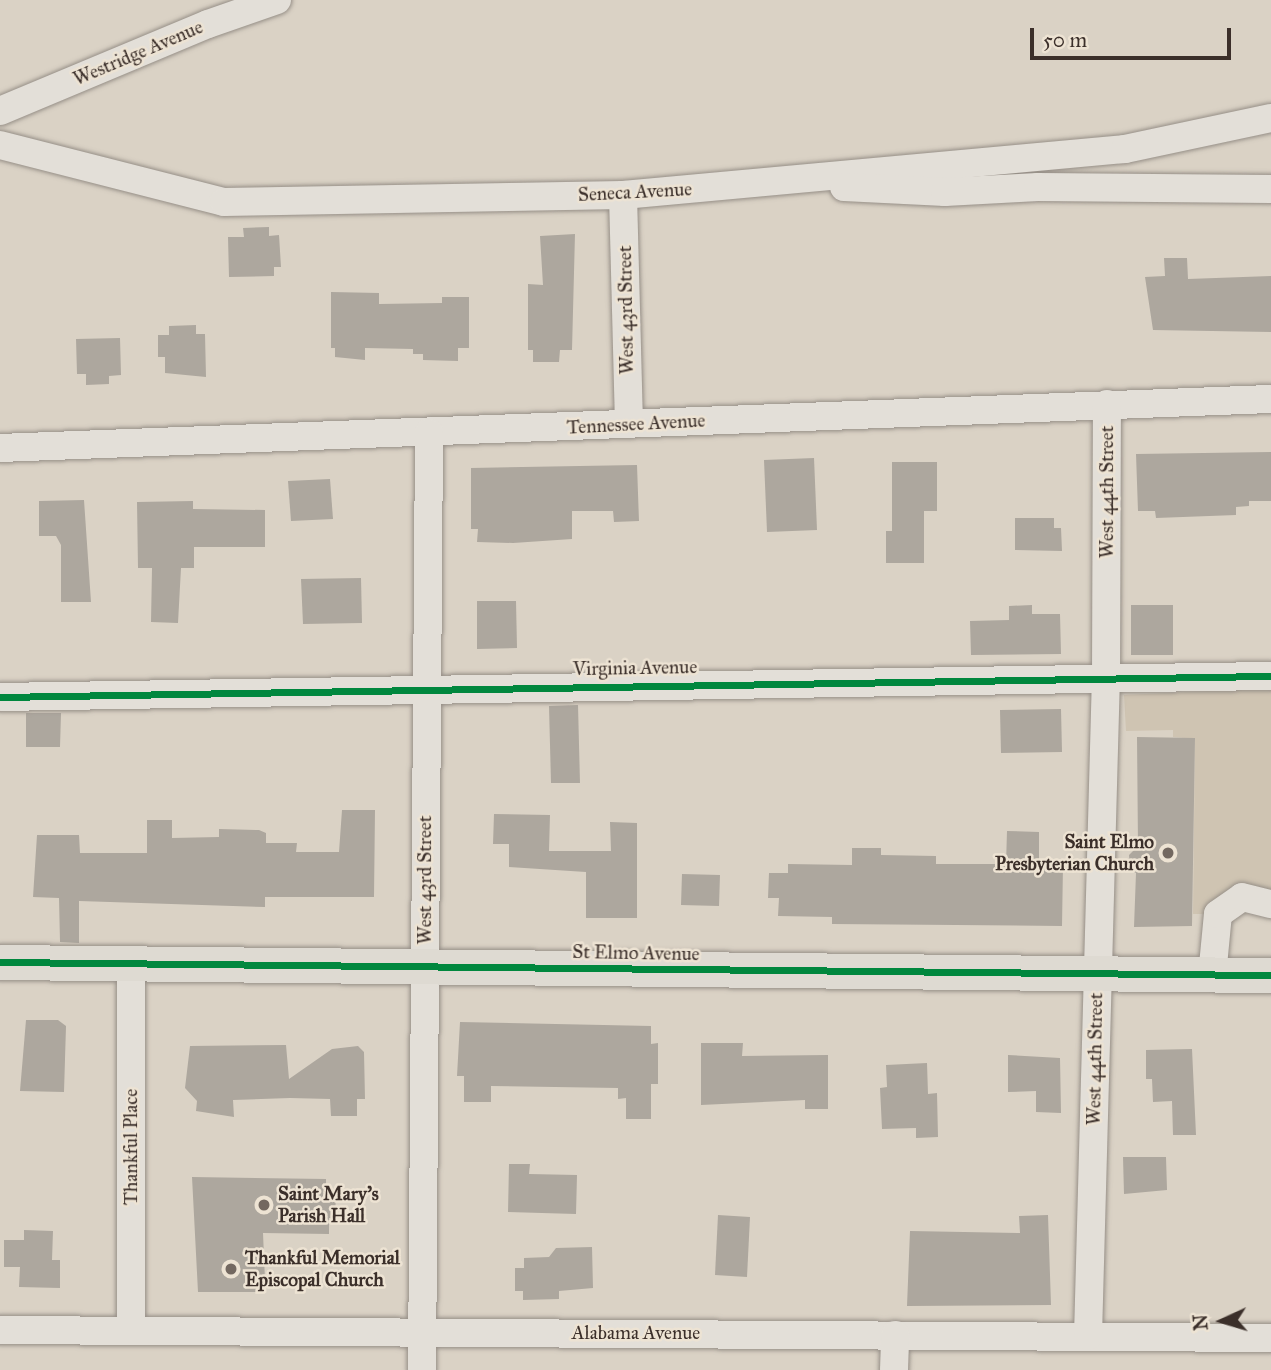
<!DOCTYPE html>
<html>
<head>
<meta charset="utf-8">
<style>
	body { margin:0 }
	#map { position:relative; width:1271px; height:1370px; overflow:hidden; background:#dad2c5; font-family:"IM FELL Great Primer",serif }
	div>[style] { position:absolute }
	.green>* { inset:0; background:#cfc4b2 }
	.building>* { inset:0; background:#ada79e }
	.roads { filter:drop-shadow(0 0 2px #968f87) drop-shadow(0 0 2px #968f87) }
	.minor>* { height:28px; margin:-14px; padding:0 14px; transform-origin:14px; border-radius:14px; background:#e3dfd8 }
	.major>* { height:35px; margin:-17.5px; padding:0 17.5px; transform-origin:17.5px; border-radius:17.5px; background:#dedad2 }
	.cycleway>* { height:7px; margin:-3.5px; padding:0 3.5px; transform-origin:3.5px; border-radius:3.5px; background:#00873e }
	.dots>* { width:19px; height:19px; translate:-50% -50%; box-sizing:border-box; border:4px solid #ede3d3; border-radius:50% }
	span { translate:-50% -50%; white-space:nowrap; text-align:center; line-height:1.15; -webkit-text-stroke:5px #ede3d3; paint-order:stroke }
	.street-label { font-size:19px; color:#3b2f2a }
	.poi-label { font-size:19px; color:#3b2f2a; font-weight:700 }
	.right { translate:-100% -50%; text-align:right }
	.left { translate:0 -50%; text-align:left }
	.north { position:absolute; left:1187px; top:1286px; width:70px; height:70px; -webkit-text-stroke:5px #ede3d3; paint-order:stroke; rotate:266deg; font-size:19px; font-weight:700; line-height:28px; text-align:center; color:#3b2f2a }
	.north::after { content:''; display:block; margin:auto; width:24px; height:32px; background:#3b2f2a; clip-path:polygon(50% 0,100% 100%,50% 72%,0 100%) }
	.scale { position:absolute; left:1030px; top:28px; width:201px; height:32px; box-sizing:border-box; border:4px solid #3b2f2a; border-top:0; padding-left:9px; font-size:21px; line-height:24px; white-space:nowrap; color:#3b2f2a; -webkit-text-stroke:5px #ede3d3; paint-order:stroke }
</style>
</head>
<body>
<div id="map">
	<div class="green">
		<i style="clip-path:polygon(1271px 688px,1271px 893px,1207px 914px,1193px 914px,1195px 739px,1173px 737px,1173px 730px,1126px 731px,1124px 695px)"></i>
	</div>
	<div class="building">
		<i style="clip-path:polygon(269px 227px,269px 236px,279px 235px,281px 267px,274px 267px,274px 276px,229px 277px,228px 237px,244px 237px,243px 228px)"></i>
		<i style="clip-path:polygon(575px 234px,572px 350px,560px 350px,559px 362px,533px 362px,533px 350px,528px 350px,528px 284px,543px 285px,540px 236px)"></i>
		<i style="clip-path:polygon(1164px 258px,1187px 258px,1188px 279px,1271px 276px,1271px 332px,1153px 330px,1145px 277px,1165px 276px)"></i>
		<i style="clip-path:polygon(331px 292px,379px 293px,379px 304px,442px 303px,442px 297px,469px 297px,469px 348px,458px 348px,458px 361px,423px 360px,423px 354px,413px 354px,413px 349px,365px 348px,365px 360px,335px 357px,335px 348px,331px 348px)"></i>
		<i style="clip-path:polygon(196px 325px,196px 334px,205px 334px,206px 377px,165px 373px,165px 357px,158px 357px,158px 335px,169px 335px,169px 326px)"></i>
		<i style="clip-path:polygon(120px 338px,121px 375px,109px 376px,109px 384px,86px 385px,86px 374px,77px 374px,76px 339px)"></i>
		<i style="clip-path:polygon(1271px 452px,1271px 501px,1249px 501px,1249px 506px,1236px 507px,1236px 515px,1156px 518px,1155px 511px,1138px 511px,1136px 454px)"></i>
		<i style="clip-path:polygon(814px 458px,817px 530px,767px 532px,764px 460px)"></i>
		<i style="clip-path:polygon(892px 462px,937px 462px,937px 511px,924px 511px,924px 563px,886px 563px,886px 531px,892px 531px)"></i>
		<i style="clip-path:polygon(637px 465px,639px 521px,614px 522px,613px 511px,572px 511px,572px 539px,513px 543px,477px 542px,478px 529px,471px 529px,471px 468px)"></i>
		<i style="clip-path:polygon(330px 479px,333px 519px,291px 521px,288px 481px)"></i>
		<i style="clip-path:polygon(84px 500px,91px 602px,61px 602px,61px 545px,56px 536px,39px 536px,39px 501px)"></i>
		<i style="clip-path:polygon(193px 501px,193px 509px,265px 510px,265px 547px,194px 547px,194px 568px,181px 568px,178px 623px,151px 622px,152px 568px,138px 568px,137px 502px)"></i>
		<i style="clip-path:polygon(1015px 518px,1054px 518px,1054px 528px,1061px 528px,1062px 551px,1015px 550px)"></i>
		<i style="clip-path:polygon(361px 578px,362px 623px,303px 624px,301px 579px)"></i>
		<i style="clip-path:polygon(477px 601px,516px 601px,517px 648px,477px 649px)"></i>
		<i style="clip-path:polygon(1032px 605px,1032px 614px,1060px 614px,1061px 654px,971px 655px,970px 621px,1009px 620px,1009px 606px)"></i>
		<i style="clip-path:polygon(1131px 605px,1173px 605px,1173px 655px,1131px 655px)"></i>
		<i style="clip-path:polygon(578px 705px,580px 783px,551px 783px,549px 706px)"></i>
		<i style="clip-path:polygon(1061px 709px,1062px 752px,1001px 753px,1000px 710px)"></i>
		<i style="clip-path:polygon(26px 713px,61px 713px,60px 747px,26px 747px)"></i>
		<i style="clip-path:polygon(1137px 737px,1195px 738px,1192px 926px,1134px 927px,1136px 873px,1130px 869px,1129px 855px,1138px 846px)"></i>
		<i style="clip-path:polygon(342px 810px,375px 810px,374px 897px,265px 897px,265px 907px,79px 901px,79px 943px,60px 942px,59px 898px,33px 897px,37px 835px,79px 835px,80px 853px,147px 853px,147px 820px,172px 820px,172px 838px,219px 837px,219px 829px,259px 830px,266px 833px,266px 843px,297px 843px,296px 852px,339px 852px)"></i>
		<i style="clip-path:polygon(494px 814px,550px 815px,549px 851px,611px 851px,610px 822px,637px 823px,637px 918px,586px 918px,586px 872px,509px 867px,509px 844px,493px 844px)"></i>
		<i style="clip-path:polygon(1007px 831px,1039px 832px,1039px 865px,1063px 865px,1062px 926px,832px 924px,832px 917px,778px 916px,779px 898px,768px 898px,769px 873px,788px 873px,788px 864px,852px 865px,852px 848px,881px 848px,881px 855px,936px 856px,936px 864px,1006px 864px)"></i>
		<i style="clip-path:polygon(682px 874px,720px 875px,719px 906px,681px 905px)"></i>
		<i style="clip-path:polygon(26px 1020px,58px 1020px,66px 1026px,64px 1092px,20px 1091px)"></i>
		<i style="clip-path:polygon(460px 1022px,651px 1026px,651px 1044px,658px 1043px,658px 1084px,651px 1084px,651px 1119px,626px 1119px,626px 1098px,618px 1099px,618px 1088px,491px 1086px,491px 1102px,464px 1102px,464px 1076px,457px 1076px)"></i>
		<i style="clip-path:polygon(701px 1043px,743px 1043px,742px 1056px,828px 1055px,828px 1109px,805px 1109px,805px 1100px,701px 1105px)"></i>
		<i style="clip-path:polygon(286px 1045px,289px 1079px,332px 1049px,358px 1046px,364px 1052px,365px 1099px,357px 1099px,357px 1116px,331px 1116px,330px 1099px,290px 1098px,233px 1100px,234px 1117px,196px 1111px,197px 1101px,185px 1088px,190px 1046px)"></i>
		<i style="clip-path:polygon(1192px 1049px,1196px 1135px,1173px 1135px,1172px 1101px,1153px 1102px,1152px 1079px,1146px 1079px,1146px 1050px)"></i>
		<i style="clip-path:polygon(1008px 1055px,1060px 1058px,1061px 1113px,1036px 1112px,1036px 1091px,1008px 1092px)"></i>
		<i style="clip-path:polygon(927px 1063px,928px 1094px,937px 1093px,938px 1137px,916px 1138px,916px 1128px,882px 1129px,880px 1088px,887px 1087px,886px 1065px)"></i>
		<i style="clip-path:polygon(1123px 1157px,1166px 1157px,1167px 1190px,1124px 1194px)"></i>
		<i style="clip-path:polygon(509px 1164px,530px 1164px,529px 1174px,577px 1175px,576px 1214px,508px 1212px)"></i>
		<i style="clip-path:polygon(192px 1177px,326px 1179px,326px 1193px,336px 1193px,335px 1218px,329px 1218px,329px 1234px,263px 1233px,265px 1280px,257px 1286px,258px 1292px,198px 1292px)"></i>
		<i style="clip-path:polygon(718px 1215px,750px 1217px,747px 1277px,715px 1275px)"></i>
		<i style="clip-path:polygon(1048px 1215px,1051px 1305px,907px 1306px,910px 1231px,1020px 1233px,1019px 1216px)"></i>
		<i style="clip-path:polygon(24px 1230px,53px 1231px,52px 1260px,60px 1260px,60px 1288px,19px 1287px,20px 1267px,4px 1267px,4px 1240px,24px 1240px)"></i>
		<i style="clip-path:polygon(592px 1247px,593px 1288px,559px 1291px,559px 1299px,523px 1300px,523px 1291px,515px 1291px,515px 1268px,524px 1268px,524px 1258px,549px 1257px,556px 1248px)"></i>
	</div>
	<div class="roads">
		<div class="minor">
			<i style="left:0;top:111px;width:225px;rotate:-22.7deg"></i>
			<i style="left:208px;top:24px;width:73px;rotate:-19.2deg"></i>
			<i style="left:0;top:145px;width:231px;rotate:14.3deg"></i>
			<i style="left:224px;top:202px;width:399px;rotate:-1deg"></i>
			<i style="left:623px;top:195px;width:504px;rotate:-5.24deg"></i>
			<i style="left:1125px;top:149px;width:149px;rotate:-12deg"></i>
			<i style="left:844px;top:187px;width:101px;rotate:2.8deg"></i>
			<i style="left:945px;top:192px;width:93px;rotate:-3.1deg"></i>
			<i style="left:1038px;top:187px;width:233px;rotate:0.5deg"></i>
			<i style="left:623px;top:195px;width:229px;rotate:88.5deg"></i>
			<i style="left:0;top:448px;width:1272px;rotate:-2.21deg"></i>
			<i style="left:0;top:697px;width:1271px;rotate:-0.95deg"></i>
			<i style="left:1212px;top:976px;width:62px;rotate:-84.5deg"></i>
			<i style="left:1218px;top:914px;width:29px;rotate:-35deg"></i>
			<i style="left:1242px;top:897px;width:30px;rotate:14deg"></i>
			<i style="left:0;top:1330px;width:1271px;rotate:0.36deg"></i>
			<i style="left:131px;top:1331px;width:367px;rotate:-90deg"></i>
			<i style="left:1088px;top:1336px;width:659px;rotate:-88.44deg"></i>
			<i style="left:1106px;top:677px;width:273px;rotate:-89.8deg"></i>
			<i style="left:422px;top:1370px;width:937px;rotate:-89.57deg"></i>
			<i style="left:894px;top:1370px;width:35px;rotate:-88deg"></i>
		</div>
		<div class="major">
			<i style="left:0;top:962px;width:1271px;rotate:0.59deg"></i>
		</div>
	</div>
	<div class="cycleway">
		<i style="left:0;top:697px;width:1271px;rotate:-0.95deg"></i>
		<i style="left:0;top:962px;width:1271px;rotate:0.59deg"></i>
	</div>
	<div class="dots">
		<i style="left:1168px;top:853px;background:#736860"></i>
		<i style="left:264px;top:1205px;background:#736860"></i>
		<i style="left:231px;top:1269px;background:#736860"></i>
	</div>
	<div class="street-label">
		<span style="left:138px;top:53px;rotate:-23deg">Westridge Avenue</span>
		<span style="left:635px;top:192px;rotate:-3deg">Seneca Avenue</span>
		<span style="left:626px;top:310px;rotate:-91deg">West 43rd Street</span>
		<span style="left:636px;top:424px;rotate:-3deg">Tennessee Avenue</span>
		<span style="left:1107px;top:492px;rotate:-90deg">West 44th Street</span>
		<span style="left:635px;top:668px;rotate:-1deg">Virginia Avenue</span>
		<span style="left:425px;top:880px;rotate:-90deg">West 43rd Street</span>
		<span style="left:636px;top:953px;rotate:1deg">St Elmo Avenue</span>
		<span style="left:1095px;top:1059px;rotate:-89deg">West 44th Street</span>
		<span style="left:131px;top:1147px;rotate:-90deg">Thankful Place</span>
		<span style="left:636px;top:1333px">Alabama Avenue</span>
	</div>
	<div class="poi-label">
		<span class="right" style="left:1154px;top:853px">Saint Elmo<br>Presbyterian Church</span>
		<span class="left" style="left:278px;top:1205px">Saint Mary's<br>Parish Hall</span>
		<span class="left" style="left:245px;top:1269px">Thankful Memorial<br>Episcopal Church</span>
	</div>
	<div class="north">N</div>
	<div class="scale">50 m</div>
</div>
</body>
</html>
